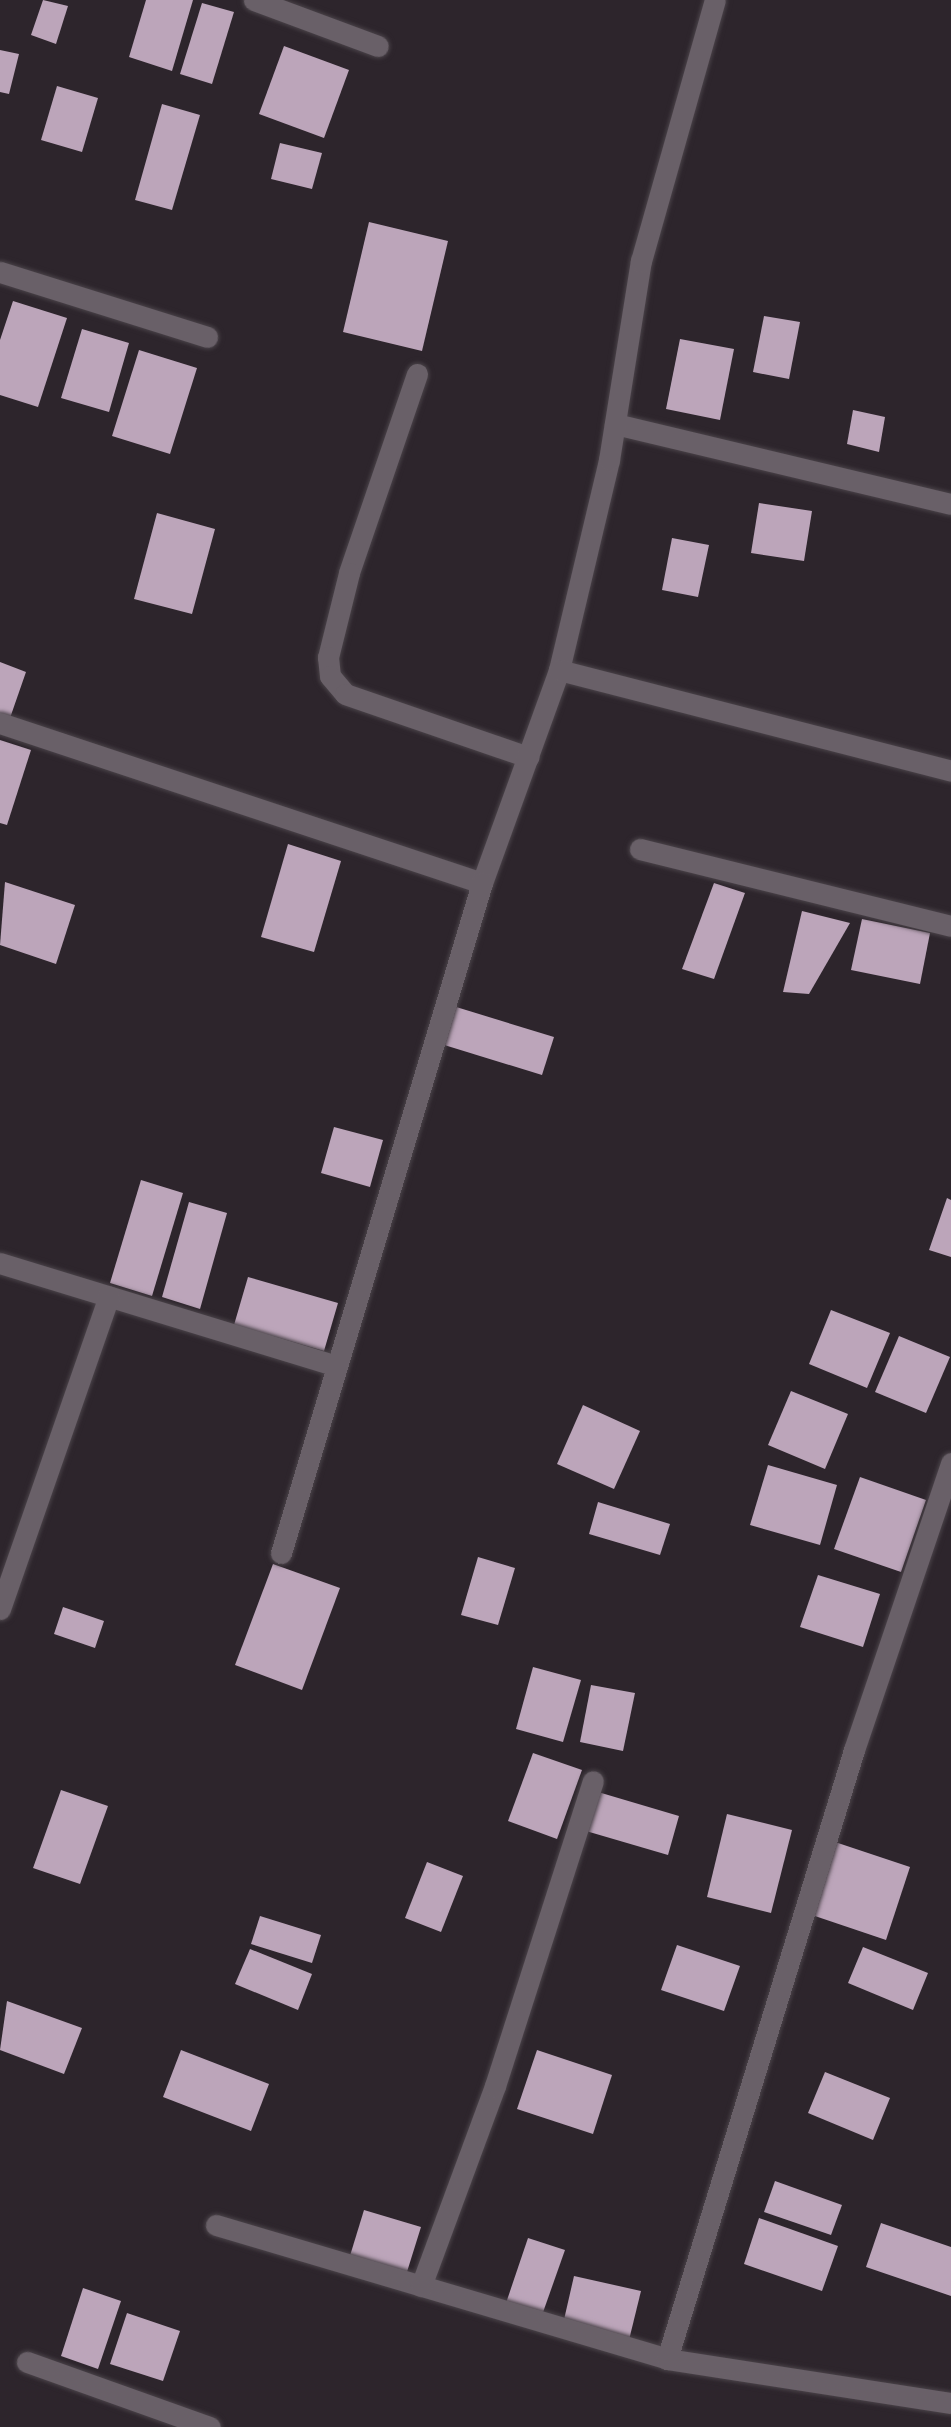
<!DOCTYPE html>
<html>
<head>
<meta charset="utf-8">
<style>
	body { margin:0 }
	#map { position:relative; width:951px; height:2427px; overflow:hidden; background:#2d252c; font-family:"Work Sans",sans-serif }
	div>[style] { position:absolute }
	.building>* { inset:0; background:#bca5ba }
	.roads { filter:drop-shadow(0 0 2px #4a4349) drop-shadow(0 0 2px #4a4349) }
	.street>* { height:21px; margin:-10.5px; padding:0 10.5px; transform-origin:10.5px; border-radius:10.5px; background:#696068 }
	span { translate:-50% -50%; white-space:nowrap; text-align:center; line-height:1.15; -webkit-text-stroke:7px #231b22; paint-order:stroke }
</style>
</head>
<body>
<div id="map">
	<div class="building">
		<i style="clip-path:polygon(43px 0,68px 6px,56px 44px,31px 35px)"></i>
		<i style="clip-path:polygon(146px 0,193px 0,172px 71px,129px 57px)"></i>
		<i style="clip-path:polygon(202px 3px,234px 12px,212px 84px,180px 74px)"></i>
		<i style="clip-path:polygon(284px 46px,349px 70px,324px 138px,259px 114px)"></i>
		<i style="clip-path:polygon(0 50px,19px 54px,9px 94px,0 92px)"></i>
		<i style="clip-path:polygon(57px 86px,98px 98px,82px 152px,41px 140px)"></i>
		<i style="clip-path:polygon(162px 104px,200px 115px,172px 210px,135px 200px)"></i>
		<i style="clip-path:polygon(280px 143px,322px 153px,312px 189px,271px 179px)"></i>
		<i style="clip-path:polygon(369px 222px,448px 241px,422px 351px,343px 332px)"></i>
		<i style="clip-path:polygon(13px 301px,67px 318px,38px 407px,0 395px,0 340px)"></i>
		<i style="clip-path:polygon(764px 316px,800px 322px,789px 379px,753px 372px)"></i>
		<i style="clip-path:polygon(82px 329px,129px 343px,109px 412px,61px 398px)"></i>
		<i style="clip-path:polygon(680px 339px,734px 349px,720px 420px,666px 409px)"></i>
		<i style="clip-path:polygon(139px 350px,197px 368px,170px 454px,112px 436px)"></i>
		<i style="clip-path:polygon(853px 410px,885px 417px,879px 452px,847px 444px)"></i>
		<i style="clip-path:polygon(759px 503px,812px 511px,804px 561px,751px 553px)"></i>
		<i style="clip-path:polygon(157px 513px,215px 529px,192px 614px,134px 599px)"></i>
		<i style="clip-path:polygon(672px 538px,709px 545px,698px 597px,662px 590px)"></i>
		<i style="clip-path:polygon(0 662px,26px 672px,10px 718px,0 715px)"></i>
		<i style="clip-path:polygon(0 740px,31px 750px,7px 825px,0 823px)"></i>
		<i style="clip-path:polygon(288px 844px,341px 861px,314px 952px,261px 937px)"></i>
		<i style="clip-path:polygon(5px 882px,75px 905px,56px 964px,0 945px)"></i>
		<i style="clip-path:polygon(714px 883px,745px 893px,714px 979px,682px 969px)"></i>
		<i style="clip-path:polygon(802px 911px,850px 923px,809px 994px,783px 992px)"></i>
		<i style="clip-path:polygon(862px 919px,930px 933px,920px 984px,851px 970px)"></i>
		<i style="clip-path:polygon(453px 1006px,554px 1037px,542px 1075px,441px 1044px)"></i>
		<i style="clip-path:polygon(334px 1127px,383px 1140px,370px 1187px,321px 1173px)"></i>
		<i style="clip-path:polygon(141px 1180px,183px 1193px,152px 1296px,110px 1283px)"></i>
		<i style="clip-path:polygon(947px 1198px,951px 1200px,951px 1257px,929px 1250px)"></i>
		<i style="clip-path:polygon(189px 1202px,227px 1213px,200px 1309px,162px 1297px)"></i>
		<i style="clip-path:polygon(248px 1277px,338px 1303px,324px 1351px,234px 1325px)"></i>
		<i style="clip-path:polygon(831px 1310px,890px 1333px,867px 1388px,809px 1364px)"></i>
		<i style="clip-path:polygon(899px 1336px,950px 1357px,926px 1413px,875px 1392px)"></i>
		<i style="clip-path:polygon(791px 1391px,848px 1414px,825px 1469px,768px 1445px)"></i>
		<i style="clip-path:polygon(583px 1405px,640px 1431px,614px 1489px,557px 1464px)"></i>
		<i style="clip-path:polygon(768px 1465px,837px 1485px,820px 1545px,750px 1525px)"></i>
		<i style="clip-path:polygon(860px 1477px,926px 1500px,901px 1572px,834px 1549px)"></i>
		<i style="clip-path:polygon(598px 1502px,670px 1524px,660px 1555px,589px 1534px)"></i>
		<i style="clip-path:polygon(478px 1557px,515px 1568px,498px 1625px,461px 1615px)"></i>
		<i style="clip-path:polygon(273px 1564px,340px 1588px,302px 1690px,235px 1665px)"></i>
		<i style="clip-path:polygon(818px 1575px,880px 1594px,863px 1647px,800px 1627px)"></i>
		<i style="clip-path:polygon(63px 1607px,104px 1621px,95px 1648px,54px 1634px)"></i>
		<i style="clip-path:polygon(533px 1667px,581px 1680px,563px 1742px,516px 1729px)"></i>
		<i style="clip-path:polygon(591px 1685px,635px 1693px,623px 1751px,580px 1742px)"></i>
		<i style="clip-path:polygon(533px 1753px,582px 1770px,557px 1839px,508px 1821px)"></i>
		<i style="clip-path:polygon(61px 1790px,108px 1806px,80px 1884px,33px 1868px)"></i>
		<i style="clip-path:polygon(598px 1792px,679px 1816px,668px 1855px,586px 1831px)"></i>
		<i style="clip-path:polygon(727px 1814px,792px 1830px,771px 1913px,707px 1897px)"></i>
		<i style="clip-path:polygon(829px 1840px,910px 1867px,886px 1940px,806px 1913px)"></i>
		<i style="clip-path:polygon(427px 1862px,463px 1876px,441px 1932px,405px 1918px)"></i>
		<i style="clip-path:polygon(260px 1916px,321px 1935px,312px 1963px,251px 1944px)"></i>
		<i style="clip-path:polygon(677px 1945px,740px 1966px,724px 2011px,661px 1990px)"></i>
		<i style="clip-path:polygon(863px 1947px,928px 1973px,913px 2010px,848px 1983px)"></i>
		<i style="clip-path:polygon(250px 1949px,312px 1974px,298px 2010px,235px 1984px)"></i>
		<i style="clip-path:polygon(7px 2001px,82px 2028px,64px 2074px,0 2050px)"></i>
		<i style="clip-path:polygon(181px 2050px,269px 2084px,251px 2131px,163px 2097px)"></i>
		<i style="clip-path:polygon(537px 2050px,612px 2075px,593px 2134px,517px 2109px)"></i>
		<i style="clip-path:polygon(825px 2072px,890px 2098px,873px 2140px,808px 2113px)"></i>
		<i style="clip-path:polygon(775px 2181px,842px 2205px,831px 2235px,764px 2212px)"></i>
		<i style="clip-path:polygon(364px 2210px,421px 2227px,406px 2275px,349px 2259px)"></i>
		<i style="clip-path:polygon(759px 2218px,838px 2246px,822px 2291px,744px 2264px)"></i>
		<i style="clip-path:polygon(881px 2223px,951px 2247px,951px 2296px,866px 2267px)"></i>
		<i style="clip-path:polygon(528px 2238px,565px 2250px,541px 2318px,505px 2306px)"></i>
		<i style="clip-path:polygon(574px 2276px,641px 2291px,629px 2340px,563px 2324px)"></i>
		<i style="clip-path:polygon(83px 2288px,121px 2301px,98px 2369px,61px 2356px)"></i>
		<i style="clip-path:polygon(127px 2313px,180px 2331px,163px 2381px,110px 2364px)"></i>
	</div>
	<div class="roads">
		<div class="street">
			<i style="left:254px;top:0;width:132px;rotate:20.4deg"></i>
			<i style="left:0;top:272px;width:217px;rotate:17.4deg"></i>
			<i style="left:417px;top:374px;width:210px;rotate:108.9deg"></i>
			<i style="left:349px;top:573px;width:87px;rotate:104deg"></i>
			<i style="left:328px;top:657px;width:19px;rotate:84deg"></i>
			<i style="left:330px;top:676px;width:23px;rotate:50deg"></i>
			<i style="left:345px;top:694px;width:194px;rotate:19deg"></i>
			<i style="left:615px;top:424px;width:345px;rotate:13.4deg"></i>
			<i style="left:559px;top:670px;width:216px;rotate:-76.6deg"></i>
			<i style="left:609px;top:460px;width:202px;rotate:-80.9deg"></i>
			<i style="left:641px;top:261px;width:271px;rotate:-74.2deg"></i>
			<i style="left:0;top:723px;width:508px;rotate:18.36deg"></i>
			<i style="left:482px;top:883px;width:226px;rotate:-70.1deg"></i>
			<i style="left:559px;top:670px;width:405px;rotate:14.4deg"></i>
			<i style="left:640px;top:849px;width:320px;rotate:13.9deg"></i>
			<i style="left:0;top:1263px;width:352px;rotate:17deg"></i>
			<i style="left:281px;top:1553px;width:700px;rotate:-73.3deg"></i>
			<i style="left:0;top:1609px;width:331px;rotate:-70.8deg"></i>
			<i style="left:216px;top:2225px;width:470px;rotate:16.5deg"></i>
			<i style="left:667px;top:2359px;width:287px;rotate:8.8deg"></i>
			<i style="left:421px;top:2286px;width:213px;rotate:-69.7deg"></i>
			<i style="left:495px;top:2086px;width:320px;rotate:-72.2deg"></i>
			<i style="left:667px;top:2359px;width:637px;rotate:-72.93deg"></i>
			<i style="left:854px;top:1750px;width:303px;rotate:-71.3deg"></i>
			<i style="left:27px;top:2362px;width:194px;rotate:19.6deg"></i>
		</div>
	</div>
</div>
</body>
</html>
